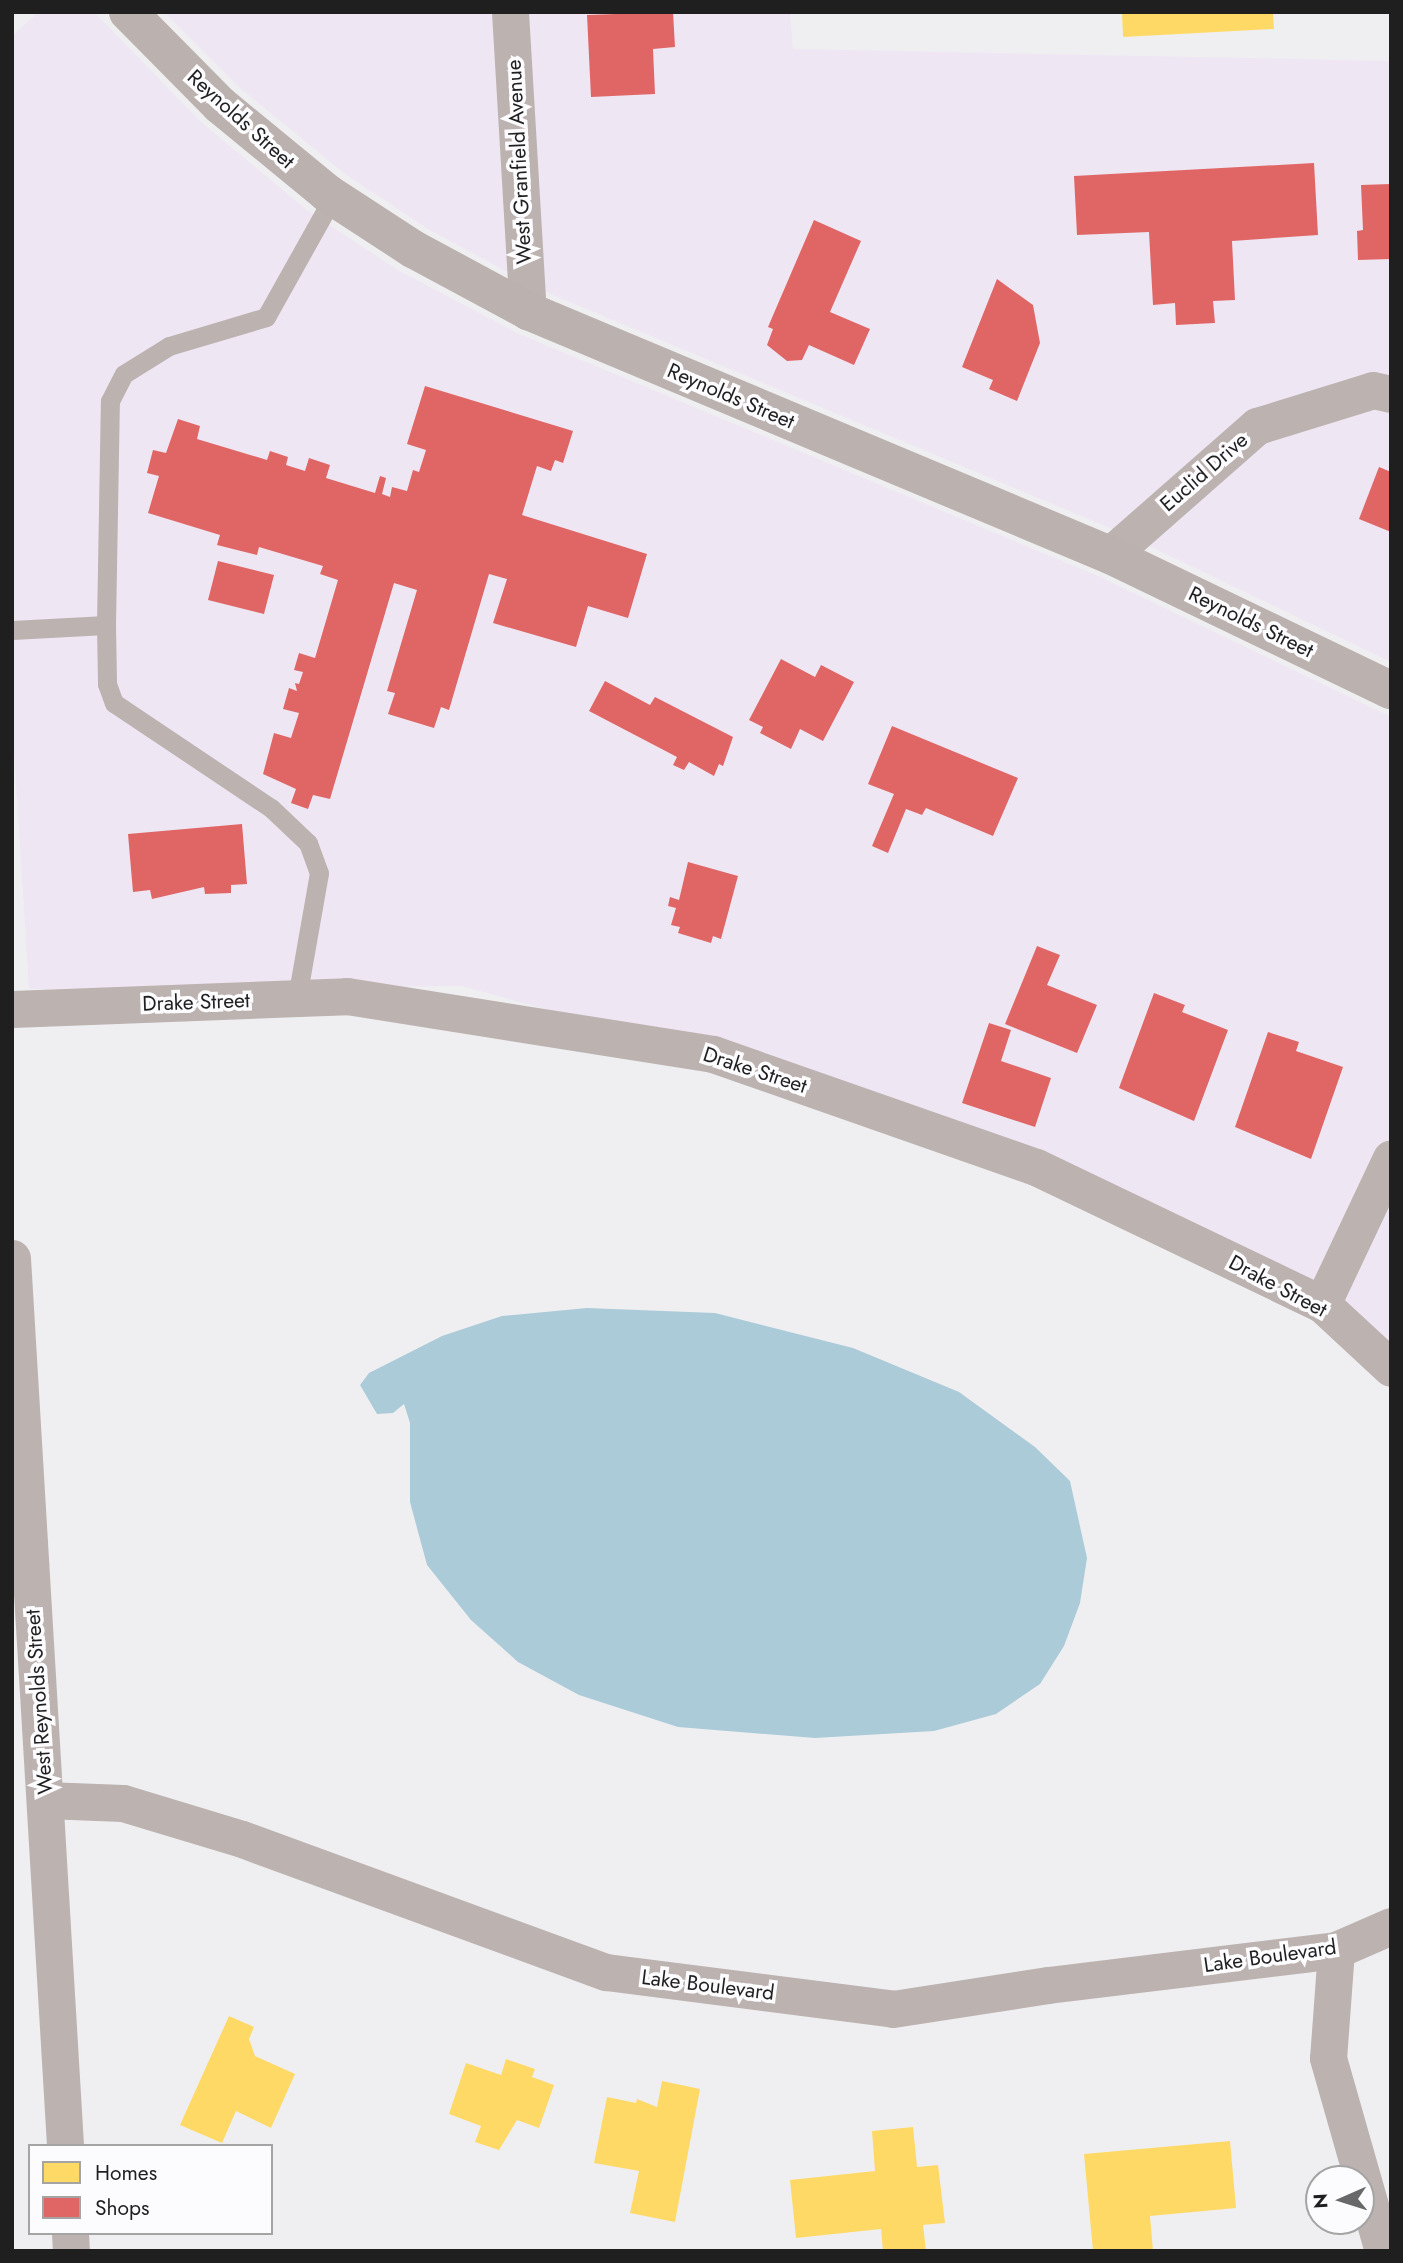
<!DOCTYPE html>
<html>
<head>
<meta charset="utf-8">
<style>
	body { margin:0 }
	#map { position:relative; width:1403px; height:2263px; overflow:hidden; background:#efeff2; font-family:Jost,sans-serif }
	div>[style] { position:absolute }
	.commercial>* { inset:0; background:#eee6f3 }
	.water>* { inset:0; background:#accbd8 }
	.homes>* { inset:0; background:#ffd966 }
	.shops>* { inset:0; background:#e06666 }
	.service>* { height:19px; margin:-9.5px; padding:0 9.5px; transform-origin:9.5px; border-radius:9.5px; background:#bcb2b0 }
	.minor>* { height:37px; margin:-18.5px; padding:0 18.5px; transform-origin:18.5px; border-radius:18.5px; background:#bcb2b0 }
	.secondary>* { height:38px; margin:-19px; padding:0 19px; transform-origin:19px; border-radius:19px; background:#bbb1ae }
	span { translate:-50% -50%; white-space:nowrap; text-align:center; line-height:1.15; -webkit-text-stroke:7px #fcfcfe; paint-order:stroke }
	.street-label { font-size:21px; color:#1f1f20 }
	.frame { position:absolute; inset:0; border:14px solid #1f1f20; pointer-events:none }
	.legend { position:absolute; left:28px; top:2144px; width:245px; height:91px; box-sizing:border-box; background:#fcfcfe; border:2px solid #a4a4a5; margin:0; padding:9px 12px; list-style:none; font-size:21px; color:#1f1f20 }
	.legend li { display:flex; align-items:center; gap:14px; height:35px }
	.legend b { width:35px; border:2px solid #a4a4a5 }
	.north { position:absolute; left:1305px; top:2165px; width:70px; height:70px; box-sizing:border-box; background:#fcfcfe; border:2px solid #a4a4a5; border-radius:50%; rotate:267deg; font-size:19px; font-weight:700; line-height:28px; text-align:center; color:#1f1f20 }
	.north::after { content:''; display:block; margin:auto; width:24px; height:32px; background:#68686a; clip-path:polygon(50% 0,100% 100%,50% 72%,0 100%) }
</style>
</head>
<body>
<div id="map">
	<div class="commercial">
		<i style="clip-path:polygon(39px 12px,94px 12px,201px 122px,308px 211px,398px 270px,517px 333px,1098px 576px,1391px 717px,1391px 1357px,949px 1121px,462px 986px,29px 989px,12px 721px,12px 36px)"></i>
		<i style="clip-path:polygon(164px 12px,790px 12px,793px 49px,1391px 61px,1391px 662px,1122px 533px,541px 290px,428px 229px,345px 174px,240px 88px)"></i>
	</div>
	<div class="water">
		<i style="clip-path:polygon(587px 1308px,715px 1313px,853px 1348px,959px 1392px,1035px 1447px,1070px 1481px,1087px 1558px,1080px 1603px,1064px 1646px,1040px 1684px,996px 1714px,934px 1731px,815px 1738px,678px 1727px,579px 1695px,518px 1662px,471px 1620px,427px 1565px,410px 1502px,410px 1423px,404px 1404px,393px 1413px,377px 1414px,360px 1385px,369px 1373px,442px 1336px,502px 1316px)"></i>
	</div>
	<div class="homes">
		<i style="clip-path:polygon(1122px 12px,1273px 12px,1274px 29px,1123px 37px)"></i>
		<i style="clip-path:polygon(229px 2016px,254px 2027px,249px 2039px,255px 2056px,295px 2074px,271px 2128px,236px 2111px,222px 2143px,180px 2125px)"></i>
		<i style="clip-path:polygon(506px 2059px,535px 2069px,532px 2077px,554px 2085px,539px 2128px,517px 2120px,499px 2150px,475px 2142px,481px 2126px,449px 2114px,466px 2063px,501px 2075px)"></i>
		<i style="clip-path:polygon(662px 2081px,700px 2089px,675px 2222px,630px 2213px,639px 2171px,594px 2163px,607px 2097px,636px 2103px,637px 2099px,657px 2107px)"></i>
		<i style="clip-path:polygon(913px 2127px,917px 2167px,938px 2165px,945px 2223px,923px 2225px,926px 2251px,883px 2251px,881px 2229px,796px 2238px,790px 2180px,875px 2171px,872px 2131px)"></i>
		<i style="clip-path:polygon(1230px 2141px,1236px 2208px,1150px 2216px,1153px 2251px,1093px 2251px,1084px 2154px)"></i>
	</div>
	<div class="shops">
		<i style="clip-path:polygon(673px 12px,675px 47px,653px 49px,655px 94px,591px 97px,587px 15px)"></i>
		<i style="clip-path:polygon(1314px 163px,1318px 235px,1232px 241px,1235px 300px,1213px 301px,1215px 323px,1176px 325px,1175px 303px,1153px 305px,1149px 232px,1077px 235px,1074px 176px)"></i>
		<i style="clip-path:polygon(1391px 184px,1391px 259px,1358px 260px,1357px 231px,1363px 230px,1361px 185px)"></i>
		<i style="clip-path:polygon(814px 220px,861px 241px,830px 312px,870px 329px,854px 365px,809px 345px,802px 360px,787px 361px,767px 345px,773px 329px,768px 327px)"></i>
		<i style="clip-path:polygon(997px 279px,1033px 305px,1040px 343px,1017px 401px,989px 389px,993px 380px,962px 367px)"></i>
		<i style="clip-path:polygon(425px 386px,573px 431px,563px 463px,555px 460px,551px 471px,537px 466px,522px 515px,647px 554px,628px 618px,588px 606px,576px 647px,493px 623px,507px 579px,489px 574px,449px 710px,441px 707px,434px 728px,388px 714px,395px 693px,387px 691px,417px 590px,394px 583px,330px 799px,313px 795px,308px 809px,291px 803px,296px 789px,263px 774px,274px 733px,291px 738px,299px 713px,283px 709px,289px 688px,297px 691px,295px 683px,299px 684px,303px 672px,294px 670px,299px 653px,315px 658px,338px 580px,320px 574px,323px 566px,259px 547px,257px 555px,217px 545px,220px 535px,148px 513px,159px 476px,147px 473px,153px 450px,166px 453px,178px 419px,200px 426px,197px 439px,267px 460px,270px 451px,288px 457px,286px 465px,305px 471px,309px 458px,330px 465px,326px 478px,375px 493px,380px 476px,386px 478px,382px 494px,390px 497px,392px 487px,407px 491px,413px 470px,419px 472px,426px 450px,407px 444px)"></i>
		<i style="clip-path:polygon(1379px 467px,1391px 472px,1391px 532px,1359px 519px)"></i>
		<i style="clip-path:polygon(218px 561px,274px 575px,264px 614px,208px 600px)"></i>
		<i style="clip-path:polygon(781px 659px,815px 677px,821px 665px,854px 682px,823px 741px,800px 729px,791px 749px,760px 733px,763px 727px,749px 720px)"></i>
		<i style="clip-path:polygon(605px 681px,650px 705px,655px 697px,733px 737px,723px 766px,719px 764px,714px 776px,689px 762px,684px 770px,673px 765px,677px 757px,589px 711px)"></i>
		<i style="clip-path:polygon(892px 726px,1018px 778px,993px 836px,926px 808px,922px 815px,906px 809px,888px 853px,872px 846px,894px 794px,868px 784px)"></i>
		<i style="clip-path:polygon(242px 824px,247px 884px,231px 885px,231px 893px,205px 894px,204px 887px,152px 899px,150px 890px,133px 892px,128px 834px)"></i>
		<i style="clip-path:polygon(688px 862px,738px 876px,721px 939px,713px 936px,711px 943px,678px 933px,680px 927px,671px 925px,676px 908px,668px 906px,670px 897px,679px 900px)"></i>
		<i style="clip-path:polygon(1037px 946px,1060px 955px,1047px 985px,1097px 1005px,1077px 1053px,1005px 1024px)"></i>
		<i style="clip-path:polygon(1154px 993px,1185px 1005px,1182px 1012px,1228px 1030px,1194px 1121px,1119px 1088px)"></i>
		<i style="clip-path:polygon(989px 1023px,1011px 1030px,1001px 1061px,1051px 1078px,1035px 1127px,962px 1103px)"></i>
		<i style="clip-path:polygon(1268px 1032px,1299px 1042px,1296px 1051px,1343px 1067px,1311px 1159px,1235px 1127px)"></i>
	</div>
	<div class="service">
		<i style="left:106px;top:625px;width:59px;rotate:89deg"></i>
		<i style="left:107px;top:684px;width:20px;rotate:70deg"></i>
		<i style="left:114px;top:703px;width:189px;rotate:33.8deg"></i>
		<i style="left:271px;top:808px;width:51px;rotate:43.4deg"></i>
		<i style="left:308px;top:843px;width:32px;rotate:70deg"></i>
		<i style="left:319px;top:873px;width:127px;rotate:100deg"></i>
		<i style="left:12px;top:630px;width:94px;rotate:-3deg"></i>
		<i style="left:106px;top:625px;width:224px;rotate:-89deg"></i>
		<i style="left:110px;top:401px;width:30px;rotate:-63deg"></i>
		<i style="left:124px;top:374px;width:53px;rotate:-31.9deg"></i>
		<i style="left:169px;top:346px;width:101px;rotate:-16.6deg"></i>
		<i style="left:266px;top:317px;width:137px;rotate:-60.8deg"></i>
	</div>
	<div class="minor">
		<i style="left:510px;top:12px;width:300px;rotate:86.6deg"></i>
		<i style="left:1110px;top:555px;width:196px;rotate:-41.3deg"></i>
		<i style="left:1257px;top:426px;width:121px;rotate:-17.2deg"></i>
		<i style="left:1373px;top:390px;width:18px;rotate:13deg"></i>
		<i style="left:12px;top:1009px;width:335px;rotate:-2.2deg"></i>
		<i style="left:347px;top:996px;width:371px;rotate:9deg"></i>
		<i style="left:713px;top:1054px;width:342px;rotate:19.3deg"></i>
		<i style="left:1036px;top:1167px;width:317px;rotate:25.6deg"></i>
		<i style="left:1322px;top:1304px;width:94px;rotate:42.8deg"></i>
		<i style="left:12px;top:1258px;width:890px;rotate:86.58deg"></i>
		<i style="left:1322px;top:1304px;width:161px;rotate:-64.7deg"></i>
		<i style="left:45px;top:1800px;width:78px;rotate:2.2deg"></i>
		<i style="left:123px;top:1803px;width:124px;rotate:16.8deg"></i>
		<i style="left:242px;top:1839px;width:388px;rotate:20.1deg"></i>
		<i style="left:606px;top:1972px;width:289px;rotate:7.3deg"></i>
		<i style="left:893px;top:2009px;width:157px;rotate:-8.8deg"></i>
		<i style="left:1048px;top:1985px;width:290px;rotate:-6.9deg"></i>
		<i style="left:1336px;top:1950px;width:60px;rotate:-23.6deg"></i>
		<i style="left:1336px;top:1950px;width:108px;rotate:94.2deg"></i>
		<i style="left:1328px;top:2058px;width:201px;rotate:74.1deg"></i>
		<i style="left:70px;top:2233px;width:18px;rotate:87deg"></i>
	</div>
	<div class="secondary">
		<i style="left:128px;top:12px;width:131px;rotate:45.3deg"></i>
		<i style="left:220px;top:105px;width:139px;rotate:39.4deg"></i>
		<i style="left:327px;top:193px;width:103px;rotate:33.1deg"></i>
		<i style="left:413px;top:249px;width:131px;rotate:28.3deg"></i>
		<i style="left:528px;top:311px;width:631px;rotate:22.75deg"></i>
		<i style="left:1110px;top:555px;width:312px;rotate:25.7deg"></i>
	</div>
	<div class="street-label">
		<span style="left:241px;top:119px;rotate:42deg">Reynolds Street</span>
		<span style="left:519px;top:162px;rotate:-93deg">West Granfield Avenue</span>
		<span style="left:731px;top:396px;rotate:23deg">Reynolds Street</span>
		<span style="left:1204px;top:472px;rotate:-41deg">Euclid Drive</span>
		<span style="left:1251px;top:622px;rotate:26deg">Reynolds Street</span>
		<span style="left:196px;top:1002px;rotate:-2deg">Drake Street</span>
		<span style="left:755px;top:1070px;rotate:18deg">Drake Street</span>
		<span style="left:1278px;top:1286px;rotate:28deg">Drake Street</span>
		<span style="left:39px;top:1702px;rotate:-94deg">West Reynolds Street</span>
		<span style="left:1270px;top:1956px;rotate:-8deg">Lake Boulevard</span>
		<span style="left:708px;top:1985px;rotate:7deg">Lake Boulevard</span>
	</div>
	<div class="frame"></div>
	<ul class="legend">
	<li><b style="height:19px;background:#ffd966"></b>Homes</li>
	<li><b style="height:19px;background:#e06666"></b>Shops</li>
	</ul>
	<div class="north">N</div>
</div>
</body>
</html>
